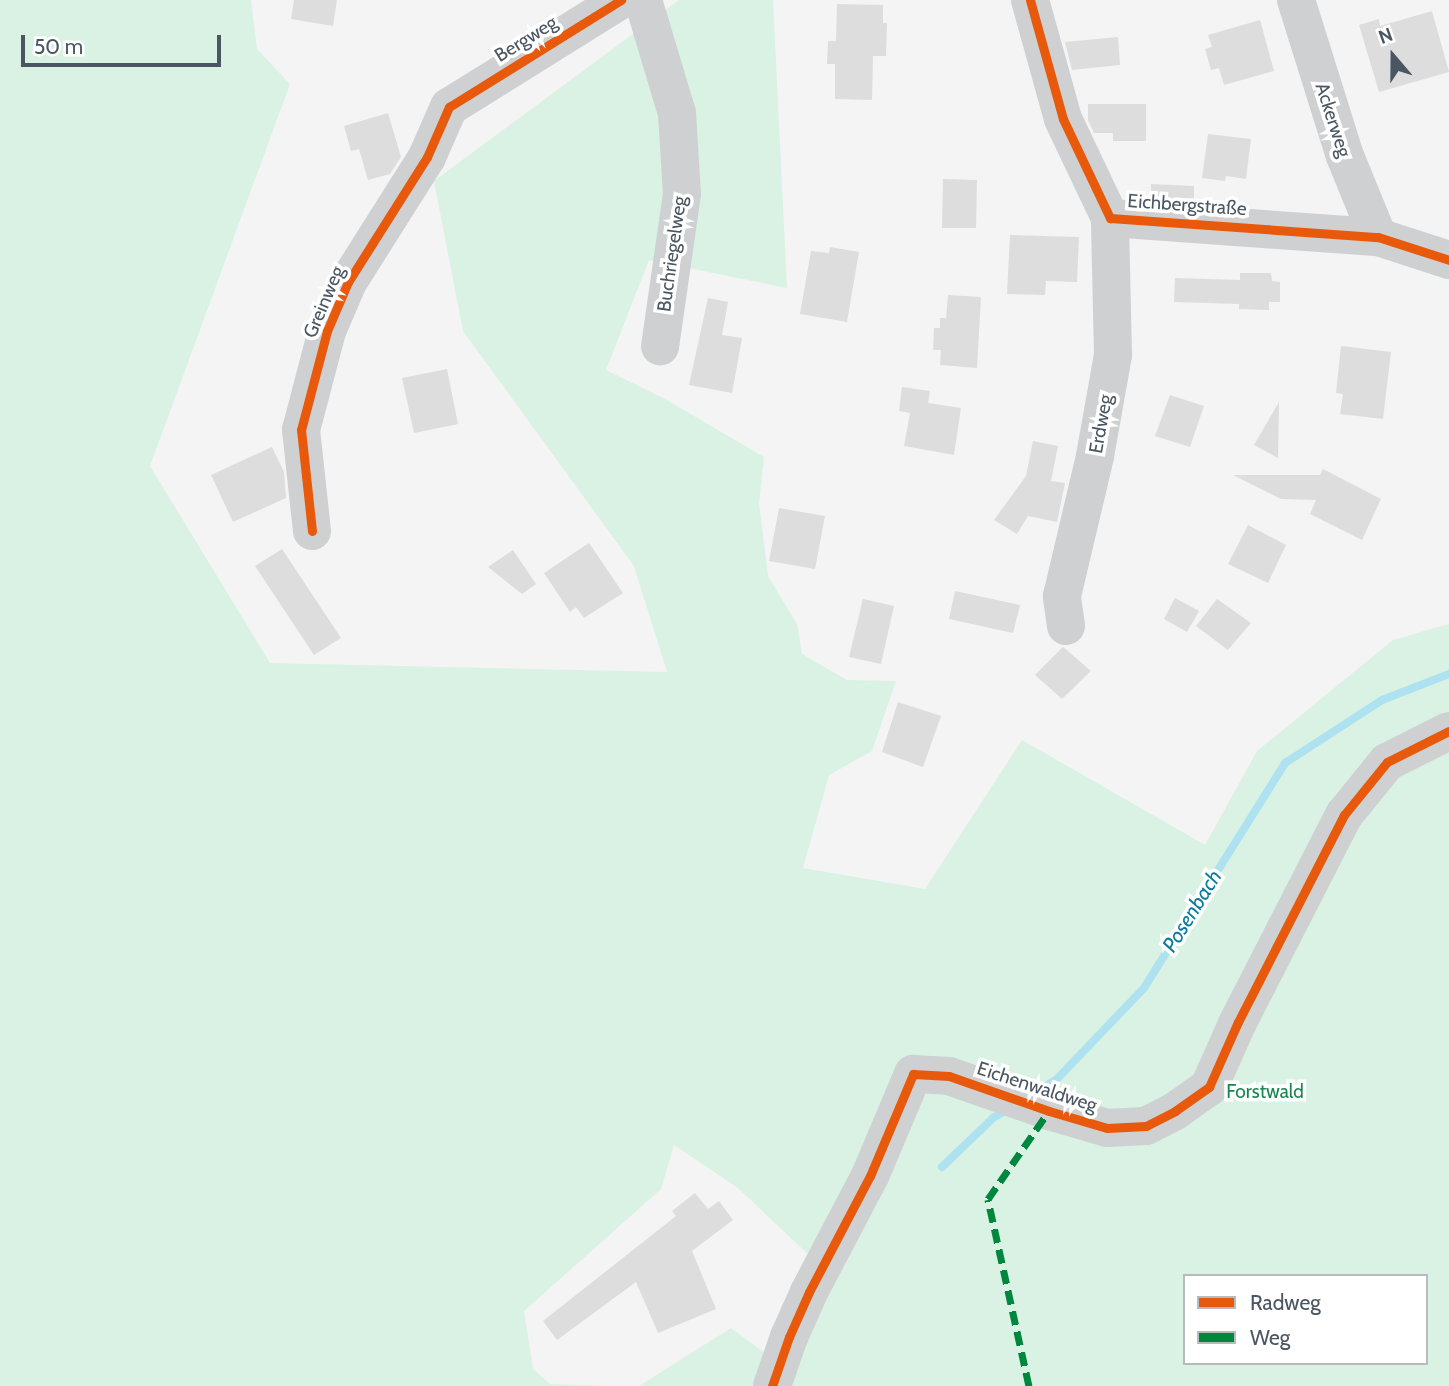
<!DOCTYPE html>
<html>
<head>
<meta charset="utf-8">
<style>
	body { margin:0 }
	#map { position:relative; width:1449px; height:1386px; overflow:hidden; background:#f4f4f4; font-family:Cabin,sans-serif }
	div>[style] { position:absolute }
	.green>* { inset:0; background:#d9f2e3 }
	.stream>* { height:8px; margin:-4px; padding:0 4px; transform-origin:4px; border-radius:4px; background:#aee2f0 }
	.building>* { inset:0; background:#ddddde }
	.minor>* { height:38px; margin:-19px; padding:0 19px; transform-origin:19px; border-radius:19px; background:#ced0d2 }
	.quiet>* { height:7px; margin-top:-3.5px; transform-origin:0; background:repeating-linear-gradient(90deg,#00873e 0 14px,transparent 0 21px) }
	.cycleway>* { height:9px; margin:-4.5px; padding:0 4.5px; transform-origin:4.5px; border-radius:4.5px; background:#e8590c }
	span { translate:-50% -50%; white-space:nowrap; text-align:center; line-height:1.15; -webkit-text-stroke:7px #fff; paint-order:stroke }
	.street-label { font-size:19px; color:#4a5661 }
	.park-label { font-size:19px; color:#17864f }
	.water-label { font-size:21px; color:#0c7c9b; font-style:italic }
	.legend { position:absolute; left:1183px; top:1274px; width:245px; height:91px; box-sizing:border-box; background:#fff; border:2px solid #b7bbc0; margin:0; padding:9px 12px; list-style:none; font-size:21px; color:#4a5661 }
	.legend li { display:flex; align-items:center; gap:14px; height:35px }
	.legend b { width:35px; border:2px solid #b7bbc0 }
	.north { position:absolute; left:1358px; top:21px; width:70px; height:70px; -webkit-text-stroke:5px #fff; paint-order:stroke; rotate:340deg; font-size:19px; font-weight:700; line-height:28px; text-align:center; color:#4a5661 }
	.north::after { content:''; display:block; margin:auto; width:24px; height:32px; background:#4a5661; clip-path:polygon(50% 0,100% 100%,50% 72%,0 100%) }
	.scale { position:absolute; left:21px; top:35px; width:200px; height:32px; box-sizing:border-box; border:4px solid #4a5661; border-top:0; padding-left:9px; font-size:21px; line-height:24px; white-space:nowrap; color:#4a5661; -webkit-text-stroke:5px #fff; paint-order:stroke }
</style>
</head>
<body>
<div id="map">
	<div class="green">
		<i style="clip-path:polygon(evenodd,0 0,251px 0,257px 49px,290px 84px,150px 466px,270px 663px,667px 672px,634px 566px,463px 331px,434px 181px,679px 0,773px 0,787px 288px,649px 260px,606px 370px,665px 399px,764px 457px,759px 503px,768px 576px,797px 624px,802px 654px,847px 680px,896px 681px,872px 751px,829px 775px,803px 868px,925px 889px,1022px 740px,1205px 845px,1257px 751px,1393px 640px,1449px 624px,1449px 1386px,639px 1386px,731px 1328px,769px 1356px,813px 1259px,738px 1188px,674px 1145px,661px 1189px,524px 1311px,533px 1369px,550px 1384px,605px 1386px,0 1386px,0 0,1185px 1276px,1426px 1276px,1426px 1363px,1185px 1363px,1185px 1276px)"></i>
	</div>
	<div class="stream">
		<i style="left:1034px;top:1093px;width:27px;rotate:-31deg"></i>
		<i style="left:1057px;top:1079px;width:126px;rotate:-46.3deg"></i>
		<i style="left:1144px;top:988px;width:266px;rotate:-57.9deg"></i>
		<i style="left:1285px;top:763px;width:116px;rotate:-33deg"></i>
		<i style="left:1382px;top:700px;width:72px;rotate:-21.2deg"></i>
		<i style="left:942px;top:1167px;width:71px;rotate:-43.9deg"></i>
		<i style="left:993px;top:1118px;width:17px;rotate:-31deg"></i>
	</div>
	<div class="building">
		<i style="clip-path:polygon(294px 0,337px 0,333px 26px,291px 19px)"></i>
		<i style="clip-path:polygon(837px 4px,883px 5px,883px 23px,887px 23px,886px 56px,873px 56px,872px 100px,835px 99px,835px 64px,827px 64px,828px 41px,836px 41px)"></i>
		<i style="clip-path:polygon(1432px 11px,1449px 72px,1379px 92px,1359px 25px,1379px 19px,1380px 26px)"></i>
		<i style="clip-path:polygon(1260px 20px,1274px 71px,1224px 85px,1219px 68px,1211px 70px,1205px 49px,1212px 47px,1208px 35px)"></i>
		<i style="clip-path:polygon(1118px 37px,1120px 65px,1072px 70px,1065px 42px)"></i>
		<i style="clip-path:polygon(1088px 104px,1146px 104px,1146px 141px,1113px 141px,1113px 133px,1094px 133px,1088px 120px)"></i>
		<i style="clip-path:polygon(388px 113px,401px 157px,390px 174px,368px 180px,359px 149px,351px 151px,344px 126px)"></i>
		<i style="clip-path:polygon(1208px 134px,1251px 139px,1246px 179px,1226px 176px,1225px 181px,1202px 178px)"></i>
		<i style="clip-path:polygon(943px 179px,977px 180px,976px 228px,942px 228px)"></i>
		<i style="clip-path:polygon(1151px 184px,1194px 186px,1194px 202px,1151px 199px)"></i>
		<i style="clip-path:polygon(1010px 235px,1079px 237px,1077px 282px,1046px 281px,1045px 295px,1007px 294px)"></i>
		<i style="clip-path:polygon(830px 247px,859px 252px,847px 322px,800px 314px,811px 251px,829px 253px)"></i>
		<i style="clip-path:polygon(1240px 273px,1271px 273px,1272px 281px,1280px 282px,1280px 302px,1269px 302px,1269px 310px,1239px 309px,1239px 304px,1174px 302px,1175px 278px,1240px 280px)"></i>
		<i style="clip-path:polygon(948px 295px,981px 297px,977px 368px,940px 365px,941px 350px,933px 350px,934px 328px,940px 328px,940px 318px,946px 318px)"></i>
		<i style="clip-path:polygon(708px 298px,728px 302px,722px 335px,742px 338px,732px 393px,689px 385px)"></i>
		<i style="clip-path:polygon(1341px 346px,1391px 352px,1383px 419px,1340px 414px,1343px 394px,1336px 393px)"></i>
		<i style="clip-path:polygon(447px 369px,458px 424px,414px 433px,402px 378px)"></i>
		<i style="clip-path:polygon(902px 387px,930px 391px,928px 403px,961px 408px,954px 455px,904px 446px,910px 413px,899px 411px)"></i>
		<i style="clip-path:polygon(1170px 395px,1204px 406px,1190px 447px,1155px 436px)"></i>
		<i style="clip-path:polygon(1279px 402px,1278px 458px,1254px 445px)"></i>
		<i style="clip-path:polygon(1033px 441px,1058px 446px,1051px 481px,1065px 483px,1057px 522px,1028px 516px,1017px 534px,994px 520px,1026px 476px)"></i>
		<i style="clip-path:polygon(272px 447px,284px 472px,286px 498px,233px 522px,211px 475px)"></i>
		<i style="clip-path:polygon(1323px 469px,1381px 499px,1362px 540px,1310px 514px,1316px 500px,1281px 499px,1233px 475px,1320px 475px)"></i>
		<i style="clip-path:polygon(779px 508px,825px 516px,815px 569px,769px 561px)"></i>
		<i style="clip-path:polygon(1248px 525px,1286px 545px,1268px 583px,1228px 564px)"></i>
		<i style="clip-path:polygon(589px 543px,623px 593px,584px 618px,576px 607px,570px 612px,544px 573px)"></i>
		<i style="clip-path:polygon(282px 549px,341px 638px,314px 655px,255px 566px)"></i>
		<i style="clip-path:polygon(513px 550px,536px 584px,522px 594px,488px 567px)"></i>
		<i style="clip-path:polygon(955px 591px,1020px 605px,1013px 633px,949px 619px)"></i>
		<i style="clip-path:polygon(1175px 598px,1199px 611px,1187px 632px,1164px 619px)"></i>
		<i style="clip-path:polygon(863px 599px,894px 606px,881px 664px,849px 657px)"></i>
		<i style="clip-path:polygon(1217px 599px,1251px 623px,1228px 650px,1196px 626px)"></i>
		<i style="clip-path:polygon(1063px 647px,1091px 671px,1062px 699px,1035px 675px)"></i>
		<i style="clip-path:polygon(898px 702px,941px 716px,923px 767px,882px 752px)"></i>
		<i style="clip-path:polygon(695px 1193px,708px 1209px,719px 1201px,733px 1220px,692px 1251px,716px 1309px,658px 1333px,636px 1282px,557px 1340px,543px 1321px,676px 1216px,672px 1211px)"></i>
	</div>
	<div class="minor">
		<i style="left:643px;top:0;width:118px;rotate:73.3deg"></i>
		<i style="left:677px;top:113px;width:81px;rotate:86.5deg"></i>
		<i style="left:682px;top:194px;width:154px;rotate:98.2deg"></i>
		<i style="left:1030px;top:0;width:123px;rotate:74.5deg"></i>
		<i style="left:1063px;top:119px;width:110px;rotate:64.6deg"></i>
		<i style="left:1110px;top:218px;width:269px;rotate:4.1deg"></i>
		<i style="left:1378px;top:237px;width:75px;rotate:17.9deg"></i>
		<i style="left:1296px;top:0;width:164px;rotate:72.6deg"></i>
		<i style="left:1345px;top:156px;width:87px;rotate:67.8deg"></i>
		<i style="left:312px;top:531px;width:102px;rotate:-96.2deg"></i>
		<i style="left:301px;top:430px;width:102px;rotate:-75.3deg"></i>
		<i style="left:327px;top:331px;width:53px;rotate:-66.8deg"></i>
		<i style="left:348px;top:282px;width:148px;rotate:-57.7deg"></i>
		<i style="left:427px;top:157px;width:55px;rotate:-66.3deg"></i>
		<i style="left:449px;top:107px;width:203px;rotate:-31.9deg"></i>
		<i style="left:1066px;top:626px;width:30px;rotate:-98deg"></i>
		<i style="left:1062px;top:596px;width:144px;rotate:-76.7deg"></i>
		<i style="left:1095px;top:456px;width:103px;rotate:-79.9deg"></i>
		<i style="left:1113px;top:355px;width:137px;rotate:-91.3deg"></i>
		<i style="left:772px;top:1386px;width:52px;rotate:-70.9deg"></i>
		<i style="left:789px;top:1337px;width:49px;rotate:-66deg"></i>
		<i style="left:809px;top:1292px;width:131px;rotate:-62.3deg"></i>
		<i style="left:870px;top:1176px;width:111px;rotate:-67.1deg"></i>
		<i style="left:913px;top:1074px;width:36px;rotate:3deg"></i>
		<i style="left:949px;top:1076px;width:106px;rotate:19.3deg"></i>
		<i style="left:1049px;top:1111px;width:60px;rotate:16.3deg"></i>
		<i style="left:1107px;top:1128px;width:39px;rotate:-3deg"></i>
		<i style="left:1146px;top:1126px;width:33px;rotate:-27deg"></i>
		<i style="left:1175px;top:1111px;width:42px;rotate:-35.2deg"></i>
		<i style="left:1209px;top:1087px;width:71px;rotate:-66deg"></i>
		<i style="left:1238px;top:1022px;width:233px;rotate:-62.9deg"></i>
		<i style="left:1344px;top:815px;width:68px;rotate:-50.9deg"></i>
		<i style="left:1387px;top:762px;width:69px;rotate:-26.6deg"></i>
	</div>
	<div class="quiet">
		<i style="left:1029px;top:1386px;width:191px;rotate:-102.4deg"></i>
		<i style="left:988px;top:1199px;width:107px;rotate:-55.3deg"></i>
	</div>
	<div class="cycleway">
		<i style="left:1030px;top:0;width:123px;rotate:74.5deg"></i>
		<i style="left:1063px;top:119px;width:110px;rotate:64.6deg"></i>
		<i style="left:1110px;top:218px;width:269px;rotate:4.1deg"></i>
		<i style="left:1378px;top:237px;width:75px;rotate:17.9deg"></i>
		<i style="left:312px;top:531px;width:102px;rotate:-96.2deg"></i>
		<i style="left:301px;top:430px;width:102px;rotate:-75.3deg"></i>
		<i style="left:327px;top:331px;width:53px;rotate:-66.8deg"></i>
		<i style="left:348px;top:282px;width:148px;rotate:-57.7deg"></i>
		<i style="left:427px;top:157px;width:55px;rotate:-66.3deg"></i>
		<i style="left:449px;top:107px;width:203px;rotate:-31.9deg"></i>
		<i style="left:772px;top:1386px;width:52px;rotate:-70.9deg"></i>
		<i style="left:789px;top:1337px;width:49px;rotate:-66deg"></i>
		<i style="left:809px;top:1292px;width:131px;rotate:-62.3deg"></i>
		<i style="left:870px;top:1176px;width:111px;rotate:-67.1deg"></i>
		<i style="left:913px;top:1074px;width:36px;rotate:3deg"></i>
		<i style="left:949px;top:1076px;width:106px;rotate:19.3deg"></i>
		<i style="left:1049px;top:1111px;width:60px;rotate:16.3deg"></i>
		<i style="left:1107px;top:1128px;width:39px;rotate:-3deg"></i>
		<i style="left:1146px;top:1126px;width:33px;rotate:-27deg"></i>
		<i style="left:1175px;top:1111px;width:42px;rotate:-35.2deg"></i>
		<i style="left:1209px;top:1087px;width:71px;rotate:-66deg"></i>
		<i style="left:1238px;top:1022px;width:233px;rotate:-62.9deg"></i>
		<i style="left:1344px;top:815px;width:68px;rotate:-50.9deg"></i>
		<i style="left:1387px;top:762px;width:69px;rotate:-26.6deg"></i>
	</div>
	<div class="street-label">
		<span style="left:526px;top:39px;rotate:-32deg">Bergweg</span>
		<span style="left:1333px;top:120px;rotate:72deg">Ackerweg</span>
		<span style="left:1187px;top:205px;rotate:4deg">Eichbergstraße</span>
		<span style="left:672px;top:254px;rotate:-82deg">Buchriegelweg</span>
		<span style="left:324px;top:302px;rotate:-67deg">Greinweg</span>
		<span style="left:1101px;top:424px;rotate:-80deg">Erdweg</span>
		<span style="left:1037px;top:1087px;rotate:18deg">Eichenwaldweg</span>
	</div>
	<div class="park-label">
		<span style="left:1265px;top:1092px">Forstwald</span>
	</div>
	<div class="water-label">
		<span style="left:1192px;top:911px;rotate:-58deg">Posenbach</span>
	</div>
	<ul class="legend">
	<li><b style="height:9px;background:#e8590c"></b>Radweg</li>
	<li><b style="height:9px;background:#00873e"></b>Weg</li>
	</ul>
	<div class="north">N</div>
	<div class="scale">50 m</div>
</div>
</body>
</html>
